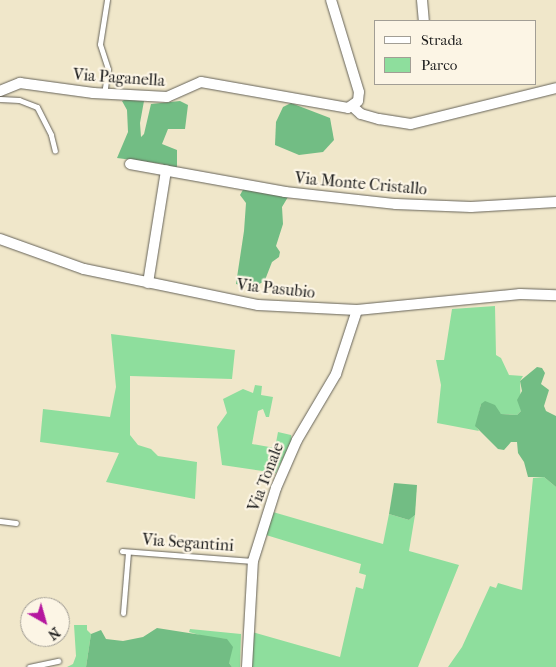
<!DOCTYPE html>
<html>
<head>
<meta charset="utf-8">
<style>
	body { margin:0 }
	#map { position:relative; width:556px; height:667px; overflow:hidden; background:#f0e7ca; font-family:"IM FELL French Canon",serif }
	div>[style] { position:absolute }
	.green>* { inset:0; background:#8ede9d }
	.forest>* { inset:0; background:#72bd84 }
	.roads { filter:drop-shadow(0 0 1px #666359) drop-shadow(0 0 1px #666359) }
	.lane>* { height:5px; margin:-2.5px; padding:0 2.5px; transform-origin:2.5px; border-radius:2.5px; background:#fff }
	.street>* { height:10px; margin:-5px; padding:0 5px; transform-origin:5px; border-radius:5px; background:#fff }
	span { translate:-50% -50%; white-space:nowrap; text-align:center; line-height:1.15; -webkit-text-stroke:4.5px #fcf5e5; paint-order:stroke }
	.street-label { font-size:16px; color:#1c1c1c }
	.legend { position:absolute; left:374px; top:20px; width:162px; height:65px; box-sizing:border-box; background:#fcf5e5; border:1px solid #a29e95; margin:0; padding:6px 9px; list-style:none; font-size:15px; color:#1c1c1c }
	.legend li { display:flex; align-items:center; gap:10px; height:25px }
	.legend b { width:25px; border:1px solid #a29e95 }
	.north { position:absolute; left:20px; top:597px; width:50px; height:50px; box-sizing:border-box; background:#fcf5e5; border:1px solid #a29e95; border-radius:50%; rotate:142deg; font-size:14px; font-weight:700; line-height:20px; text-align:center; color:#1c1c1c }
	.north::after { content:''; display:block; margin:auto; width:18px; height:22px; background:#b5179e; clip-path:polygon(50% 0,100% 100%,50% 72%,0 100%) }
</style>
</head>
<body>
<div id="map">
	<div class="green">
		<i style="clip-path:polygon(495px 306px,496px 355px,501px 358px,509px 375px,523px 376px,520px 381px,521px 411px,517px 415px,501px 414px,481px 404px,476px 426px,479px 431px,437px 423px,441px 385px,436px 360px,444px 360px,452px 309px)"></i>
		<i style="clip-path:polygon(111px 334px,235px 350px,232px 379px,130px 376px,130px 435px,138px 445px,151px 449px,158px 456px,197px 462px,195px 499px,106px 482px,119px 453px,40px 442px,43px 409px,110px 417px,116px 387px)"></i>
		<i style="clip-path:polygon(255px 385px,262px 386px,261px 395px,273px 397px,269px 417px,266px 417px,263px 409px,258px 411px,252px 444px,275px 448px,278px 432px,291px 435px,292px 440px,276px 473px,222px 465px,217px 427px,227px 413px,223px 399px,243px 389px,253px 393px)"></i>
		<i style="clip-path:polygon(544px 477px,556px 487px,556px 667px,448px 667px,462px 647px,490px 586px,496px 588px,498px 583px,522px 590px,533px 478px)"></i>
		<i style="clip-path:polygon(273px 512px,383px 544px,389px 514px,409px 520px,415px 515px,409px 551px,459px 565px,418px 667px,251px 667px,252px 632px,340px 657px,356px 587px,363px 589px,366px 575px,359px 573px,361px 564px,266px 535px)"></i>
		<i style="clip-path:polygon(74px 625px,87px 625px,87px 630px,91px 634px,86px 667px,67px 667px,73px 664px,76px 656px)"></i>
		<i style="clip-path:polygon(190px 629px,241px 634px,240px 667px,232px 667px,229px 663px,227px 639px,210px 638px,189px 632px)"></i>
	</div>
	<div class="forest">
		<i style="clip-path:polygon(127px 99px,144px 101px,140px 123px,141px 137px,144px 134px,151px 104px,180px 101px,188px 105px,185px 129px,168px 129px,162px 144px,177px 150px,177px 171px,166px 170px,163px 164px,117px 158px,128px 132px,127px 110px,122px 101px)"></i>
		<i style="clip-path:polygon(291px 103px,330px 118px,334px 140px,323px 152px,299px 155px,275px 145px,276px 122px,283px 107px)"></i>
		<i style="clip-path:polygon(244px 188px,288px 197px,282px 207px,283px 224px,276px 246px,280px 252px,279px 257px,272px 262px,265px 280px,254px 288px,236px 284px,244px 231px,246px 203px,240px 195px)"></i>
		<i style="clip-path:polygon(537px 367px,542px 368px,545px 373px,541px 384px,549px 390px,544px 406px,546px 411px,556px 416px,556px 487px,544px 477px,528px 477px,524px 462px,518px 453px,517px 442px,511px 442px,504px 450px,498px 449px,475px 426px,481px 404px,485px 401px,495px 405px,501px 414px,517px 415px,521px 411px,517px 400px,522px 391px,520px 381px)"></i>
		<i style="clip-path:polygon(394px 483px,417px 485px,415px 515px,409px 520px,389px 514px)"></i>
		<i style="clip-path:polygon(157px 628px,227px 639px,233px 647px,229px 663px,232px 667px,86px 667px,91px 634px,101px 630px,106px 639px,123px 641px,143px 637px)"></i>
	</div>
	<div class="roads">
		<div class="lane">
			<i style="left:104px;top:94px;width:25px;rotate:-81deg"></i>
			<i style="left:108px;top:69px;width:26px;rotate:-108deg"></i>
			<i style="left:100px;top:44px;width:45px;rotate:-81deg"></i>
			<i style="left:0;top:99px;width:19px;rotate:3deg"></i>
			<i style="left:19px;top:100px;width:19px;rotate:21deg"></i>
			<i style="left:37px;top:107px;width:31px;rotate:63deg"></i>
			<i style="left:51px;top:135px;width:16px;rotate:76deg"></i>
			<i style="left:0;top:521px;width:16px;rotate:7deg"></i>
			<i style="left:122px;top:551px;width:131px;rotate:4.4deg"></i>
			<i style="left:123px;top:613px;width:61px;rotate:-85.3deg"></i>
			<i style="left:29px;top:667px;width:30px;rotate:-12deg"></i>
		</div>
		<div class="street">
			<i style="left:422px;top:0;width:21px;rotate:85deg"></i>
			<i style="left:0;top:91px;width:22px;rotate:-22deg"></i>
			<i style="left:20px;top:83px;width:74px;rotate:7.8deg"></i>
			<i style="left:93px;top:93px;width:74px;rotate:3.1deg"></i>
			<i style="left:167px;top:97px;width:37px;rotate:-24deg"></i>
			<i style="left:201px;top:82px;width:149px;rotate:10deg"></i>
			<i style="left:348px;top:108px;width:12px;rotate:-35deg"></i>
			<i style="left:358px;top:101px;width:9px;rotate:-84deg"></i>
			<i style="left:359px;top:92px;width:96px;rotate:-106.9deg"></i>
			<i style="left:352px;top:106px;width:12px;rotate:42deg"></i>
			<i style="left:361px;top:114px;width:19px;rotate:16deg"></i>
			<i style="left:379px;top:119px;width:32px;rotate:9deg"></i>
			<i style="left:411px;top:124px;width:149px;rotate:-13.9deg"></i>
			<i style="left:130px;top:164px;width:158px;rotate:10.2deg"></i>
			<i style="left:285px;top:192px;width:112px;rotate:6.2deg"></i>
			<i style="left:396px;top:204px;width:75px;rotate:2.3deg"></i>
			<i style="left:471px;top:207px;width:85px;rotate:-3.4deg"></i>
			<i style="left:0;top:239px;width:89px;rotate:19.7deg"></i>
			<i style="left:84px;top:269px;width:178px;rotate:11.7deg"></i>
			<i style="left:258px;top:305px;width:99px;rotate:2.9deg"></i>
			<i style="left:357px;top:310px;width:164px;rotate:-5.6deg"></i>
			<i style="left:520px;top:294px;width:36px;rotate:2deg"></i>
			<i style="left:148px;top:283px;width:114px;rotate:-80.9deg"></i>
			<i style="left:247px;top:667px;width:106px;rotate:-86.8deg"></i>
			<i style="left:253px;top:561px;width:77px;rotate:-72.5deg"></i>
			<i style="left:276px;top:488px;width:52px;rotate:-66.4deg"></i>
			<i style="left:297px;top:440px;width:77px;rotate:-59.4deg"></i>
			<i style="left:336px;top:374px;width:67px;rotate:-71.8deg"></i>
		</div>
	</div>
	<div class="street-label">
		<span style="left:119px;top:78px;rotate:4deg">Via Paganella</span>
		<span style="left:361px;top:184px;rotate:5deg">Via Monte Cristallo</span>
		<span style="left:276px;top:289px;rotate:6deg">Via Pasubio</span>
		<span style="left:266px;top:477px;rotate:-69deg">Via Tonale</span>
		<span style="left:188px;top:543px;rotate:4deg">Via Segantini</span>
	</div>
	<ul class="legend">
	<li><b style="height:6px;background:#fff"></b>Strada</li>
	<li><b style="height:14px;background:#8ede9d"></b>Parco</li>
	</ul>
	<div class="north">N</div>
</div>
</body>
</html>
